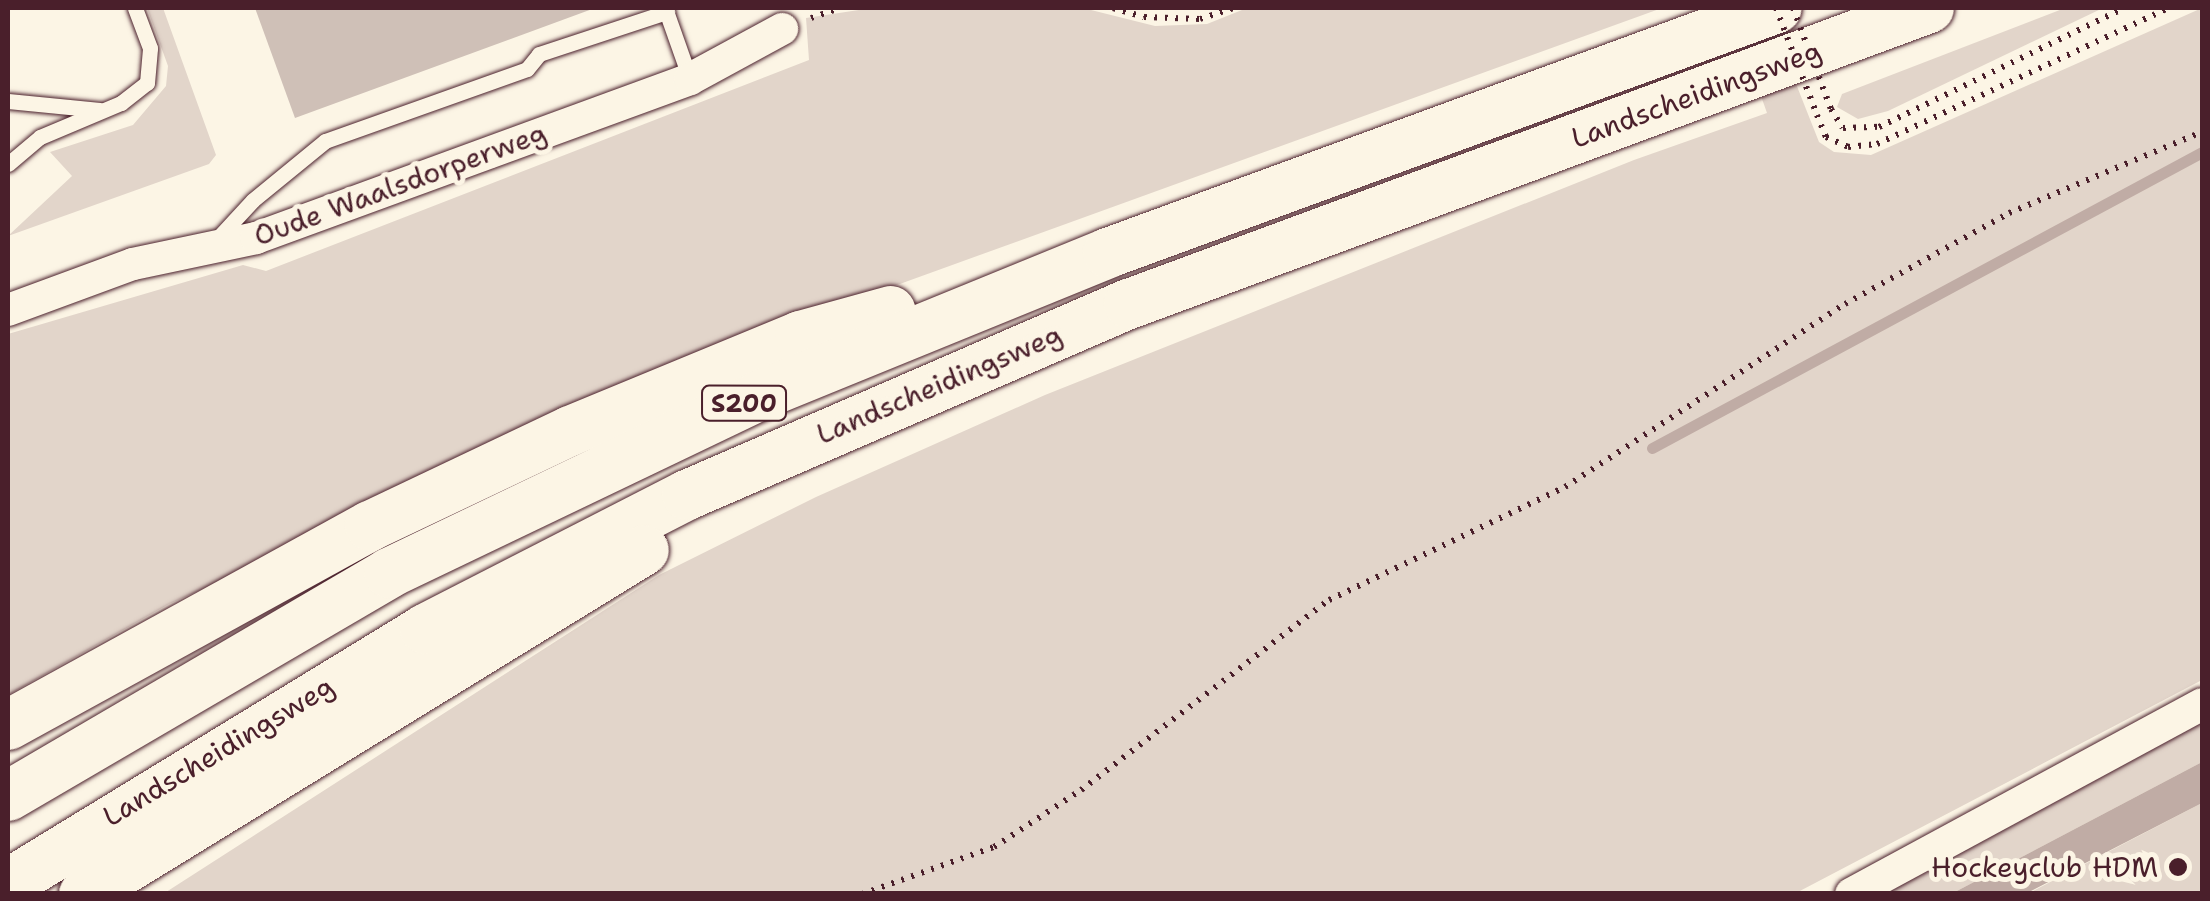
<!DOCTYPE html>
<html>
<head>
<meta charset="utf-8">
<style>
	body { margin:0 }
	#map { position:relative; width:2210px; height:901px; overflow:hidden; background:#fcf5e5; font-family:"Shantell Sans",sans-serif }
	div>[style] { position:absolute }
	.green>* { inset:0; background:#e2d5ca }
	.water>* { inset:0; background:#c0aca5 }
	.stream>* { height:11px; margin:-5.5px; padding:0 5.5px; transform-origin:5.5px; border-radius:5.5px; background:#c0aca5 }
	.building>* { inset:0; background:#cfc0b7 }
	.path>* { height:6px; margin-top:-3px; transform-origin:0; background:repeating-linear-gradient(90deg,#4a1f2b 0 2.5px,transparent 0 10.5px) }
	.roads { filter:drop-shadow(0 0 2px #4a1f2b) drop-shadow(0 0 2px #4a1f2b) }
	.service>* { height:15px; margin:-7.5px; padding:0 7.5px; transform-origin:7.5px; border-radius:7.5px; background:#fcf5e5 }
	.minor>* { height:32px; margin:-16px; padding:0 16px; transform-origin:16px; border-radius:16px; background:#fcf5e5 }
	.primary>* { height:50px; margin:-25px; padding:0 25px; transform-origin:25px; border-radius:25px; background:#fcf5e5 }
	.path-bridge>* { height:6px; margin-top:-3px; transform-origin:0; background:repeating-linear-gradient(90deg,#4a1f2b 0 2.5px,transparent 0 10.5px) }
	.dots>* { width:28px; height:28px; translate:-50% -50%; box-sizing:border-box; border:5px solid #fcf5e5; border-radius:50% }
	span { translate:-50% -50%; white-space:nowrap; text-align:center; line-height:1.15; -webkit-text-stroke:10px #fcf5e5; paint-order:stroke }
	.shield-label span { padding:2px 8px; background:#fcf5e5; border:2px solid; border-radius:8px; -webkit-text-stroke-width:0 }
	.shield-label { font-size:25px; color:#4a1f2b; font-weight:700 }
	.street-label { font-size:28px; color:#4a1f2b }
	.poi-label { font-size:28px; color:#4a1f2b }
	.right { translate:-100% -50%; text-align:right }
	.frame { position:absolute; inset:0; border:10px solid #4a1f2b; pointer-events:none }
</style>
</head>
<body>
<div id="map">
	<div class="green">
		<i style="clip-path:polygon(147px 8px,163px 8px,216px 155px,209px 164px,8px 236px,72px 176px,50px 152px,133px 125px,166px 86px,168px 66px)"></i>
		<i style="clip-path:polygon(872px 8px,1083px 8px,1155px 26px,1207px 24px,1247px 8px,1662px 8px,839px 306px,169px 604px,8px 695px,8px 334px,243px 265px,266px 271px,809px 60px,806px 18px)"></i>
		<i style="clip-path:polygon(1730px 8px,1766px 8px,1819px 142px,1834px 152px,1871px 155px,2202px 8px,2202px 680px,1796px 893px,163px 894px,659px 575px,816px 497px,1045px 395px,1634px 160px,1767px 113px)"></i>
		<i style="clip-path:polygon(2065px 8px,2103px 8px,1888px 111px,1858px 119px,1837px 107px,1842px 94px)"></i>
		<i style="clip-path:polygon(2202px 716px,2202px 762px,1953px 893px,1866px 894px)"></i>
		<i style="clip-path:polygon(2202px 803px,2202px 893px,2027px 894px,2029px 893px)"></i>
	</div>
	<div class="water">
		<i style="clip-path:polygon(2202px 762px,2202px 803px,2027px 893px,1953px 893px)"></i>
	</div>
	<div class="stream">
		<i style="left:1652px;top:448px;width:625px;rotate:-28.29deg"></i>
	</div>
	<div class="building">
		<i style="clip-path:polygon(255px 8px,595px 8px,295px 118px)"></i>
	</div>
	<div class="path">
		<i style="left:1113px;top:8px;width:32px;rotate:16deg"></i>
		<i style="left:1144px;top:17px;width:56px;rotate:2deg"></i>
		<i style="left:1200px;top:19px;width:35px;rotate:-18deg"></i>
		<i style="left:811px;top:18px;width:31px;rotate:-19deg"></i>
		<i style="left:1831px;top:109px;width:22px;rotate:58deg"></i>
		<i style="left:1843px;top:128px;width:36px;rotate:-2deg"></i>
		<i style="left:1879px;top:127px;width:272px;rotate:-25.9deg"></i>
		<i style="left:1817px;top:115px;width:24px;rotate:68deg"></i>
		<i style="left:1826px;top:137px;width:24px;rotate:24deg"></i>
		<i style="left:1848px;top:147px;width:29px;rotate:-6deg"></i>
		<i style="left:1877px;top:144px;width:321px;rotate:-25deg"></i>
		<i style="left:862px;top:894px;width:140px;rotate:-19.6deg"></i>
		<i style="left:994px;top:847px;width:104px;rotate:-33.2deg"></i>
		<i style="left:1081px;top:790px;width:312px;rotate:-37.5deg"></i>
		<i style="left:1329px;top:600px;width:262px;rotate:-25.6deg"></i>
		<i style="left:1565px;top:487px;width:334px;rotate:-33.2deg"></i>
		<i style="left:1845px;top:304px;width:188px;rotate:-29deg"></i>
		<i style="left:2009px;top:213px;width:209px;rotate:-22.8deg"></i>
	</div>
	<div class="roads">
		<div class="service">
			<i style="left:665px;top:8px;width:75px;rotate:70.6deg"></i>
			<i style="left:8px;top:101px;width:92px;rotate:5.6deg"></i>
			<i style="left:8px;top:164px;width:42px;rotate:-40.2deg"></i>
			<i style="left:40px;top:137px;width:88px;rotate:-22.8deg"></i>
			<i style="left:121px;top:103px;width:33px;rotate:-38deg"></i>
			<i style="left:147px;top:83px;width:35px;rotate:-85deg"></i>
			<i style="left:150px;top:48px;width:43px;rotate:-110.6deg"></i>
			<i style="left:216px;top:240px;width:54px;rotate:-47.2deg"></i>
			<i style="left:253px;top:200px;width:93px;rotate:-39.3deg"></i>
			<i style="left:325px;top:141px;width:214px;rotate:-19.6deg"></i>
			<i style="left:527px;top:69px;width:19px;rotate:-51deg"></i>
			<i style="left:539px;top:54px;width:135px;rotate:-18.2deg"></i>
		</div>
		<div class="minor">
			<i style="left:8px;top:310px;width:133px;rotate:-20.2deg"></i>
			<i style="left:133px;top:264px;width:126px;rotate:-11.9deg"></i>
			<i style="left:256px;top:238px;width:462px;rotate:-20.1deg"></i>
			<i style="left:690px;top:79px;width:105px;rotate:-28.5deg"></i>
			<i style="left:1851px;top:894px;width:399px;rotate:-28.4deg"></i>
		</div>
		<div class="primary">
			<i style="left:8px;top:725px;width:413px;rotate:-28.8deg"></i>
			<i style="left:370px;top:526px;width:221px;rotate:-25.4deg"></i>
			<i style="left:570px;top:431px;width:249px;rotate:-22.4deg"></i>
			<i style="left:800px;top:336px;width:94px;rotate:-15.4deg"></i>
			<i style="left:8px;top:796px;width:441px;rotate:-30.3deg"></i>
			<i style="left:389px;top:573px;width:409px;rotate:-25.6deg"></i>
			<i style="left:758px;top:396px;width:378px;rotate:-22.2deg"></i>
			<i style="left:1108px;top:253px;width:712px;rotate:-20.11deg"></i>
			<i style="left:8px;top:884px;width:489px;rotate:-31.4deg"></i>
			<i style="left:425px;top:629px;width:294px;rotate:-27.1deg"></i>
			<i style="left:687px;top:495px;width:482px;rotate:-23.4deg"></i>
			<i style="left:1129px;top:304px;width:853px;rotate:-20.3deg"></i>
			<i style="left:84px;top:894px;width:657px;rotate:-31.56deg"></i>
		</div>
	</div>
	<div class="path-bridge">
		<i style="left:1776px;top:8px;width:115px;rotate:69deg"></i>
		<i style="left:1793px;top:8px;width:108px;rotate:69.4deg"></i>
	</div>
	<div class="dots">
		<i style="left:2178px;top:867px;background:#4a1f2b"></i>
	</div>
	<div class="shield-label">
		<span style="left:744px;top:403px">S200</span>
	</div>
	<div class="street-label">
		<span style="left:1696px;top:94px;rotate:-20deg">Landscheidingsweg</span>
		<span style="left:400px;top:184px;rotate:-20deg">Oude Waalsdorperweg</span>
		<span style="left:939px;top:384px;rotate:-23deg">Landscheidingsweg</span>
		<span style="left:218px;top:751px;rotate:-31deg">Landscheidingsweg</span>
	</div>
	<div class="poi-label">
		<span class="right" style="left:2158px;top:867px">Hockeyclub HDM</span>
	</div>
	<div class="frame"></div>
</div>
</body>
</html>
